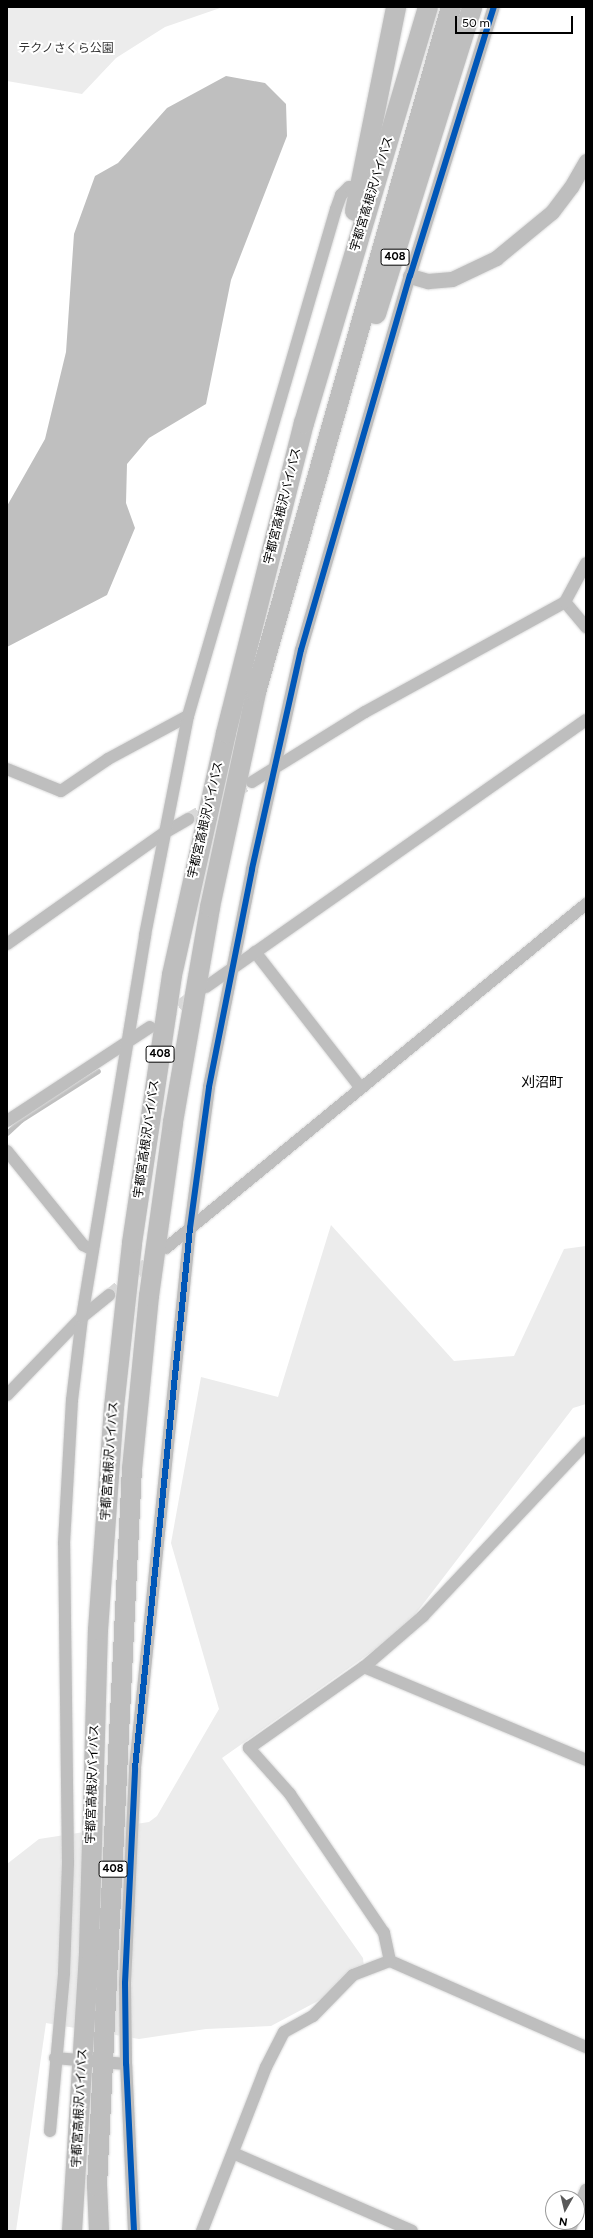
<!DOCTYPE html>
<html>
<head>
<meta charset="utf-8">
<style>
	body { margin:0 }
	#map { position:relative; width:593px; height:2238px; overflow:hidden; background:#fff; font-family:Figtree,"Noto Sans JP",sans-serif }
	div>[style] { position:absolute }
	.green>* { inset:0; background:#ececec }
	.water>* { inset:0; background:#bfbfbf }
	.stream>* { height:4.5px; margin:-2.25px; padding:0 2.25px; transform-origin:2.25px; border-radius:2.25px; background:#bfbfbf }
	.minor-tunnel>* { height:12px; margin-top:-6px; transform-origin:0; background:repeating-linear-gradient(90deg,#d9d9d9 0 12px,transparent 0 18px) }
	.roads { filter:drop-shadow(0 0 1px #dbdbdb) drop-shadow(0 0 1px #dbdbdb) }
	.minor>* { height:12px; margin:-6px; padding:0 6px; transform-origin:6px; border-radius:6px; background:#bebebe }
	.tertiary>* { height:15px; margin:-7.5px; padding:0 7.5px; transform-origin:7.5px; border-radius:7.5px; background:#bebebe }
	.trunk>* { height:20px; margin:-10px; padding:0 10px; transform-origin:10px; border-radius:10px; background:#bebebe }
	.cycleway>* { height:6px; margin:-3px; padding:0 3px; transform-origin:3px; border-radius:3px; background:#0057b8 }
	span { translate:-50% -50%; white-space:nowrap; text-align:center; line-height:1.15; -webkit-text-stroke:4px #fff; paint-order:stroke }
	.shield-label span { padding:1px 3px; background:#fff; border:1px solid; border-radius:3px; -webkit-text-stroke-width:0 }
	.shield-label { font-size:11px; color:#000; font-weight:700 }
	.park-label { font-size:12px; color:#333 }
	.street-label { font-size:12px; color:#000 }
	.quarter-label { font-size:14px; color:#000 }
	.frame { position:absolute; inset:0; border:8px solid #000; pointer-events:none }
	.north { position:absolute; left:545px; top:2190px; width:40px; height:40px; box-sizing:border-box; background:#fff; border:1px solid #999; border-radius:50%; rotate:188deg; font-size:11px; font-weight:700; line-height:16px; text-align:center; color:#000 }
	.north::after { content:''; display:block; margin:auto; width:14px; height:18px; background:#595959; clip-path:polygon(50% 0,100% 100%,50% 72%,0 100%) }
	.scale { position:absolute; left:455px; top:16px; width:118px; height:18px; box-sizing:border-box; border:2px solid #000; border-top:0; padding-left:5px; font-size:12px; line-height:14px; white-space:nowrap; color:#000; -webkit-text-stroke:3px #fff; paint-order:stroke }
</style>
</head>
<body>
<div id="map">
	<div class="green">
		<i style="clip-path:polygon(7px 7px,223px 7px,165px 27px,116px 58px,82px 94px,7px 81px)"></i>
		<i style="clip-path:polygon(331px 1225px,454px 1361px,514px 1356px,564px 1249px,586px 1246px,586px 1404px,573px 1408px,404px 1629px,222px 1758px,363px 1958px,365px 1976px,271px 2026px,206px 2029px,139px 2039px,46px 2023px,16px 2231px,7px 2231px,7px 1864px,39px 1839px,149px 1822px,157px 1816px,219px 1709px,171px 1543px,201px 1377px,278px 1397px)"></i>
	</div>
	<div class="water">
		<i style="clip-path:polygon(226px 76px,265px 83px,286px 104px,287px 136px,231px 280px,206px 404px,149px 438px,127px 464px,126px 503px,135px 528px,107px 595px,7px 647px,7px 506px,45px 439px,66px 352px,74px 234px,95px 176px,118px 163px,167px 108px)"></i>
	</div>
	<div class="stream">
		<i style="left:7px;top:1133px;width:19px;rotate:-43deg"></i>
		<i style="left:21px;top:1120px;width:91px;rotate:-32.5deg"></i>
	</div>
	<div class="minor-tunnel">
		<i style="left:188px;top:819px;width:74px;rotate:-30deg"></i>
		<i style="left:164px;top:1017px;width:39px;rotate:-36deg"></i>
		<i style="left:109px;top:1295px;width:60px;rotate:-39.6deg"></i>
	</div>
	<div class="roads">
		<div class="minor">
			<i style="left:565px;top:602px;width:33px;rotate:50deg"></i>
			<i style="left:7px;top:769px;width:58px;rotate:22.2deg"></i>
			<i style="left:61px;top:791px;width:57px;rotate:-34.2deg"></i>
			<i style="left:108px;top:759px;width:91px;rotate:-28.3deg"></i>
			<i style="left:252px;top:782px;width:133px;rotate:-31.8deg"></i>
			<i style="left:365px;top:712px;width:228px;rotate:-28.8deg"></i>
			<i style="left:565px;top:602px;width:44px;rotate:-61.7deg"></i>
			<i style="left:7px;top:944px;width:192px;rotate:-35.3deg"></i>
			<i style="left:164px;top:833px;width:28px;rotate:-30deg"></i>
			<i style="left:255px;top:952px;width:172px;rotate:52.1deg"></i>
			<i style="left:206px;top:987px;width:464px;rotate:-35.1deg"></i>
			<i style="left:7px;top:1121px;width:171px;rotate:-33.3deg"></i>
			<i style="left:7px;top:1151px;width:121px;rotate:51deg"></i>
			<i style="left:83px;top:1245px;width:11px;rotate:27deg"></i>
			<i style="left:166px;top:1248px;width:543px;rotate:-39.32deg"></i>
			<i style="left:7px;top:1395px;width:108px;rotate:-46.1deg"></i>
			<i style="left:82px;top:1317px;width:35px;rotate:-39deg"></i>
			<i style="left:364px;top:1667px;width:241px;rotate:22.7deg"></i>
			<i style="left:390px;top:1961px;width:214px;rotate:23.7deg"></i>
			<i style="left:55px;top:2058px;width:71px;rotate:4.8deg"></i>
			<i style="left:50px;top:2131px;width:159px;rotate:-84.9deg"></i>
			<i style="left:64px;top:1973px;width:110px;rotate:-87.9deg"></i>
			<i style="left:68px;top:1863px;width:320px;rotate:-90.7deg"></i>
			<i style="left:64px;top:1543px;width:143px;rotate:-86.8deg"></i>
			<i style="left:72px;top:1400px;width:84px;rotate:-83.1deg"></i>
			<i style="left:82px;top:1317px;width:387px;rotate:-80.6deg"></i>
			<i style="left:145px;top:935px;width:223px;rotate:-78.9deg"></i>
			<i style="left:188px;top:716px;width:528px;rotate:-73.73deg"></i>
			<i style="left:336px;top:209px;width:15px;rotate:-70deg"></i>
			<i style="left:341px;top:195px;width:11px;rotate:-45deg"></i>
			<i style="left:349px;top:187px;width:11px"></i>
			<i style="left:233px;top:2153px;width:195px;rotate:23.5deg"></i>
			<i style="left:577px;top:2212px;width:24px;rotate:-68deg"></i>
			<i style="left:134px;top:2231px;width:167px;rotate:-92.7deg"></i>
			<i style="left:126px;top:2064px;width:81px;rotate:-90.7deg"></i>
			<i style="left:125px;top:1983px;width:215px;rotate:-87.3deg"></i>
			<i style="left:135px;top:1768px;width:543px;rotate:-84.18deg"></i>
			<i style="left:190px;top:1228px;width:142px;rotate:-82.3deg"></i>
			<i style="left:209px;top:1087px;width:222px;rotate:-78.8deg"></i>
			<i style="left:252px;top:869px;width:224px;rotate:-77.4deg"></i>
			<i style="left:301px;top:650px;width:390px;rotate:-73.8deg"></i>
			<i style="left:410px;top:276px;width:282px;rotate:-72.7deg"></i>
			<i style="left:202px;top:2231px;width:176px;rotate:-68.7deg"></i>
			<i style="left:266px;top:2067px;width:39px;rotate:-63deg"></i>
			<i style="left:284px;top:2032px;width:33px;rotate:-29deg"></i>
			<i style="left:313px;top:2016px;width:57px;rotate:-45.7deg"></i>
			<i style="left:353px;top:1975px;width:40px;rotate:-21deg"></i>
			<i style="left:390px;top:1961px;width:29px;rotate:-102deg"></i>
			<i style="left:384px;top:1933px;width:168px;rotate:-124.1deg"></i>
			<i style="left:290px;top:1794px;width:62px;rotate:-131.7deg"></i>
			<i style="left:249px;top:1748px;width:141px;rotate:-35.2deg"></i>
			<i style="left:364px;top:1667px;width:78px;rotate:-40.8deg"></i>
			<i style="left:423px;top:1616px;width:238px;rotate:-46.7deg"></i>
			<i style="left:569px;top:2231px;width:10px;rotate:-66deg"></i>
		</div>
		<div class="tertiary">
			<i style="left:410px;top:276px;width:19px;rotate:16deg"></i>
			<i style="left:428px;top:281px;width:24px;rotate:-5deg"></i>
			<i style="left:452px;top:279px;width:49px;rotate:-25.5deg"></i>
			<i style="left:496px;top:258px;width:72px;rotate:-39.4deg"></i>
			<i style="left:552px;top:212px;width:31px;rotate:-53deg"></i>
			<i style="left:571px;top:187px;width:30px;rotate:-60deg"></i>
		</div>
		<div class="trunk">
			<i style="left:355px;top:211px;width:208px;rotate:-78.6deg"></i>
			<i style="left:376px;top:314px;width:322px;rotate:-72.6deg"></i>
			<i style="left:72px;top:2231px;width:282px;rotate:-86.5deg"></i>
			<i style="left:89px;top:1950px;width:320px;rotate:-88.4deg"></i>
			<i style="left:98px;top:1630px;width:224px;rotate:-85.9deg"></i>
			<i style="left:114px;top:1407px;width:165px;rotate:-83.7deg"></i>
			<i style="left:132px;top:1243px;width:271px;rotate:-81.5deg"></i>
			<i style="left:172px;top:975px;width:248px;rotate:-77.4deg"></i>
			<i style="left:226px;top:733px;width:320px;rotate:-75.9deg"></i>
			<i style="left:304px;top:423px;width:434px;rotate:-73.4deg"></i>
			<i style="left:99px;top:2231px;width:45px;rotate:-92.5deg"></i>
			<i style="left:97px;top:2186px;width:718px;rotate:-87.21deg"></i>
			<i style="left:132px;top:1469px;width:174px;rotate:-84.4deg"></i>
			<i style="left:149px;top:1296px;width:176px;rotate:-82.1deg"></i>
			<i style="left:173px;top:1122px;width:218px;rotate:-80.2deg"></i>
			<i style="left:210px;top:907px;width:220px;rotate:-77.9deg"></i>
			<i style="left:256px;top:692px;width:712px;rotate:-74.11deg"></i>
		</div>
	</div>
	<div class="cycleway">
		<i style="left:134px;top:2231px;width:167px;rotate:-92.7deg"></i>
		<i style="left:126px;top:2064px;width:81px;rotate:-90.7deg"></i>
		<i style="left:125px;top:1983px;width:215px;rotate:-87.3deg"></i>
		<i style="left:135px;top:1768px;width:543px;rotate:-84.18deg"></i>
		<i style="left:190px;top:1228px;width:142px;rotate:-82.3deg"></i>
		<i style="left:209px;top:1087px;width:222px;rotate:-78.8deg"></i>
		<i style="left:252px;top:869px;width:224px;rotate:-77.4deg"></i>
		<i style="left:301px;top:650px;width:390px;rotate:-73.8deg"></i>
		<i style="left:410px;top:276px;width:282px;rotate:-72.7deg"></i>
	</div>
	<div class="shield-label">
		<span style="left:395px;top:257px">408</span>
		<span style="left:160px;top:1054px">408</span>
		<span style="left:113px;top:1869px">408</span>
	</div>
	<div class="park-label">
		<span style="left:66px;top:49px">テクノさくら公園</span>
	</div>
	<div class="street-label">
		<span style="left:372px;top:194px;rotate:-73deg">宇都宮高根沢バイパス</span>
		<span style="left:283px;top:506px;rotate:-76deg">宇都宮高根沢バイパス</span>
		<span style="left:206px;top:820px;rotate:-77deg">宇都宮高根沢バイパス</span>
		<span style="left:147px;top:1139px;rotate:-82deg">宇都宮高根沢バイパス</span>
		<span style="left:110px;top:1461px;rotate:-86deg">宇都宮高根沢バイパス</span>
		<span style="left:93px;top:1784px;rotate:-88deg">宇都宮高根沢バイパス</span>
		<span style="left:80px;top:2108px;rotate:-87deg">宇都宮高根沢バイパス</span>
	</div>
	<div class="quarter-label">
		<span style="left:542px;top:1083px">刈沼町</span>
	</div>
	<div class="frame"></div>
	<div class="north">N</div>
	<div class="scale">50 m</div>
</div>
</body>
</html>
